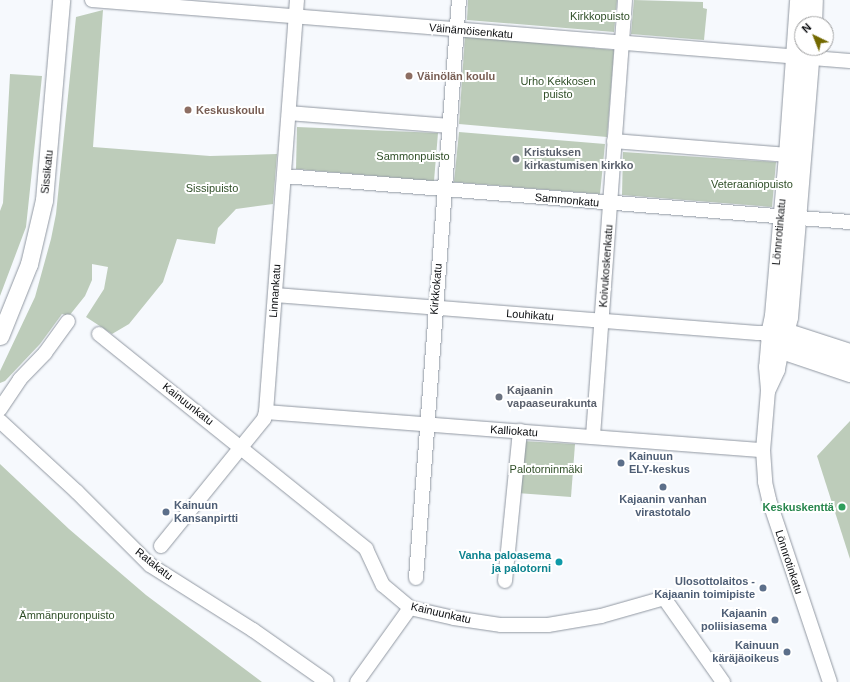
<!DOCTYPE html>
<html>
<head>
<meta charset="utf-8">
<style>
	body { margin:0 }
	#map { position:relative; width:850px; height:682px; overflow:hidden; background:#f6f9fd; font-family:Helvetica,sans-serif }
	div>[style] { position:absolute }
	.green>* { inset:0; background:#bdccba }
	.roads { filter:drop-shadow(0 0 1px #9198a2) drop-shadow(0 0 1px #9198a2) }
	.minor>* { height:14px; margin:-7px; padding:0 7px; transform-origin:7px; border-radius:7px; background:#fff }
	.major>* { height:17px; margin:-8.5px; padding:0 8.5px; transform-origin:8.5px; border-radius:8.5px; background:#fff }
	.highway>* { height:20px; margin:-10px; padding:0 10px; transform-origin:10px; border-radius:10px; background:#fff }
	.dots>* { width:11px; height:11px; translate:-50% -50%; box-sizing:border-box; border:2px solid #fff; border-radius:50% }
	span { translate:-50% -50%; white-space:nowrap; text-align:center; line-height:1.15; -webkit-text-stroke:4px #fff; paint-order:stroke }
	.park-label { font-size:11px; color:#304f28 }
	.street-label { font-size:11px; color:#0b0d10 }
	.education-label { font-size:11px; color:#785e54; font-weight:700 }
	.left { translate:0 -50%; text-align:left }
	.worship-label { font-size:11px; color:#5b616d; font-weight:700 }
	.service-label { font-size:11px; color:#4e5e75; font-weight:700 }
	.right { translate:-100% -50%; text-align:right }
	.leisure-label { font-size:11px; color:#27864d; font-weight:700 }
	.culture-label { font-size:11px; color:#0d838f; font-weight:700 }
	.north { position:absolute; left:794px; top:16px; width:40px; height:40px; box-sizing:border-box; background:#fff; border:1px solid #9d9e9f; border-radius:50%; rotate:317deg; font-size:11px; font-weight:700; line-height:16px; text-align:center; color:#0b0d10 }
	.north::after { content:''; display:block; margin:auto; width:14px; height:18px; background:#736900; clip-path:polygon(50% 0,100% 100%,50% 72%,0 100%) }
</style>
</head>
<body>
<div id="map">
	<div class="green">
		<i style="clip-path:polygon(468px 0,617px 0,614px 32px,467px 20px)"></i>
		<i style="clip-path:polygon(634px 0,703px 2px,703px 8px,707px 9px,704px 40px,631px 34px)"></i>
		<i style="clip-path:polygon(103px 10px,93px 147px,210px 156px,277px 154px,273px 204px,236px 209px,218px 228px,215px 244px,177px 239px,163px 282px,129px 324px,112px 334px,86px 317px,104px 289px,108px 267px,92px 264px,92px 280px,85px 296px,69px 316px,62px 314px,40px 344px,5px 381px,0 383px,0 371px,35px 297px,51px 239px,56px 214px,76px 17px)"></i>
		<i style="clip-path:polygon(465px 36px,614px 50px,607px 137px,459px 124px)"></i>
		<i style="clip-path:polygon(10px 74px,42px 76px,26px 227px,0 296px,0 211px,3px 203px)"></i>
		<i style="clip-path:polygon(297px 127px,438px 133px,434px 181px,296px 169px)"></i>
		<i style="clip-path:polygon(459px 132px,605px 144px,600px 194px,454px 182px)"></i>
		<i style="clip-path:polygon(623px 152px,776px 162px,772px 207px,622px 195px)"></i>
		<i style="clip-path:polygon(850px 421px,850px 559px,817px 456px)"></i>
		<i style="clip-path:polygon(522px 441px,575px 444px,571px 497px,517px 493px)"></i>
		<i style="clip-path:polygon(0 464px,69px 529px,146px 595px,262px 682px,0 682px)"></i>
	</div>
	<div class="roads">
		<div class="minor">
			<i style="left:92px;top:0;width:760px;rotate:4.6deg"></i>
			<i style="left:289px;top:113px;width:161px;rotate:4.6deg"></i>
			<i style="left:614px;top:141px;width:174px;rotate:4.6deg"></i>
			<i style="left:284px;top:176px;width:568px;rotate:4.65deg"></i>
			<i style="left:275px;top:295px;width:484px;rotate:4.5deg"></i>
			<i style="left:758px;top:333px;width:27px"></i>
			<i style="left:785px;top:333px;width:38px;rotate:101deg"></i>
			<i style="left:778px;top:370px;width:23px;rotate:115deg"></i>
			<i style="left:99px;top:334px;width:343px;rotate:38.8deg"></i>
			<i style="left:366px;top:549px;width:40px;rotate:65deg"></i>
			<i style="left:383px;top:585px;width:35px;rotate:40deg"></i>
			<i style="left:410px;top:608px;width:45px;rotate:12.8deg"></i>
			<i style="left:454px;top:618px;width:48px;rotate:8.5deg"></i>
			<i style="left:501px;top:625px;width:47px"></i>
			<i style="left:548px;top:625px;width:54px;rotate:-9.6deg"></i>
			<i style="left:601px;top:616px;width:66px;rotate:-15.9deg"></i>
			<i style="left:664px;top:598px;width:103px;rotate:54.9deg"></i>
			<i style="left:769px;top:334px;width:33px;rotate:95deg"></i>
			<i style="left:766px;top:367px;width:24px;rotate:85deg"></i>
			<i style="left:768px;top:391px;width:59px;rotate:94.8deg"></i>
			<i style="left:763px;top:450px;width:32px;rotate:86deg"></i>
			<i style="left:765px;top:482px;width:18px;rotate:77deg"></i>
			<i style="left:769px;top:500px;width:192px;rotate:71.5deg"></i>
			<i style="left:0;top:409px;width:36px;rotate:-56deg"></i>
			<i style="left:20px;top:379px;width:36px;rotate:-46deg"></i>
			<i style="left:45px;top:353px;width:39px;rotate:-54deg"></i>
			<i style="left:266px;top:412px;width:498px;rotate:4.4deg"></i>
			<i style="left:0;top:421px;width:105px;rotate:42.7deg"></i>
			<i style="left:77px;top:492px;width:103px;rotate:45deg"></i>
			<i style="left:150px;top:565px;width:122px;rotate:32.3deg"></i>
			<i style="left:253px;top:630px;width:90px;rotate:35.1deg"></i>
			<i style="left:593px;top:436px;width:437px;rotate:-85.8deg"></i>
			<i style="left:161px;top:546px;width:164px;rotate:-51deg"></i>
			<i style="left:264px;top:419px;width:7px;rotate:-74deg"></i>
			<i style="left:266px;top:412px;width:413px;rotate:-85.7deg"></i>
			<i style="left:416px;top:578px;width:580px;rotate:-85.75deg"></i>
			<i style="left:505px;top:581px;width:151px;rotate:-84.3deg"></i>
			<i style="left:357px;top:682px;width:91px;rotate:-54.4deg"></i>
		</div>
		<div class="major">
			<i style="left:813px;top:24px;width:24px;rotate:-88deg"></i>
			<i style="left:785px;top:333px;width:16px;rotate:-76deg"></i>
			<i style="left:789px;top:317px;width:270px;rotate:-85.3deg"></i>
			<i style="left:769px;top:334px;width:19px;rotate:-78deg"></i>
			<i style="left:773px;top:315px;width:161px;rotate:-85deg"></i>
			<i style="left:787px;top:155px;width:155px;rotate:-85.9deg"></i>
			<i style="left:0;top:336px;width:78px;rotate:-68.1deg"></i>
			<i style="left:29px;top:264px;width:66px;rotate:-76.8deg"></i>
			<i style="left:44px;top:200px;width:201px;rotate:-85.1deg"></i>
		</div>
		<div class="highway">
			<i style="left:785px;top:333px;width:68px;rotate:17.9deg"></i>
			<i style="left:769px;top:334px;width:20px;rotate:49deg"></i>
			<i style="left:782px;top:349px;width:72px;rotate:18.7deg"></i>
		</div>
	</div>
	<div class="dots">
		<i style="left:409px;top:76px;background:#8d6e63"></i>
		<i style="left:188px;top:110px;background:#8d6e63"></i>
		<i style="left:516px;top:159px;background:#6b7280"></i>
		<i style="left:499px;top:397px;background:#6b7280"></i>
		<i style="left:621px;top:463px;background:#5c6f8a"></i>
		<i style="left:663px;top:487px;background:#5c6f8a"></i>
		<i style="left:842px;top:507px;background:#2e9e5b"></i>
		<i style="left:166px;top:512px;background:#5c6f8a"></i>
		<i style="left:559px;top:562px;background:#0f9aa8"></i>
		<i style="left:763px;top:588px;background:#5c6f8a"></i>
		<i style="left:775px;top:620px;background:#5c6f8a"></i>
		<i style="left:787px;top:652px;background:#5c6f8a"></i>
	</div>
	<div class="park-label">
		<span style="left:600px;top:16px">Kirkkopuisto</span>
		<span style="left:558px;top:88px">Urho Kekkosen<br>puisto</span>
		<span style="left:413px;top:156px">Sammonpuisto</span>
		<span style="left:752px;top:184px">Veteraaniopuisto</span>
		<span style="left:212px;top:188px">Sissipuisto</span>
		<span style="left:546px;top:469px">Palotorninmäki</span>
		<span style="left:67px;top:615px">Ämmänpuronpuisto</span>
	</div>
	<div class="street-label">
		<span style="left:471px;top:31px;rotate:5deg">Väinämöisenkatu</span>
		<span style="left:47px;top:172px;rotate:-84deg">Sissikatu</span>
		<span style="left:567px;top:200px;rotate:5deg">Sammonkatu</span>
		<span style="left:779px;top:232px;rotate:-85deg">Lönnrotinkatu</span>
		<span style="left:606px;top:266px;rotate:-86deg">Koivukoskenkatu</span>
		<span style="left:436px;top:289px;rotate:-85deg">Kirkkokatu</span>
		<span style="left:275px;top:291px;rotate:-86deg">Linnankatu</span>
		<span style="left:530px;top:315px;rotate:4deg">Louhikatu</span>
		<span style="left:188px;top:404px;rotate:38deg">Kainuunkatu</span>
		<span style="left:514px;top:431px;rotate:4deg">Kalliokatu</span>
		<span style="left:789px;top:562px;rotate:72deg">Lönnrotinkatu</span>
		<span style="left:154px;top:564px;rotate:38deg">Ratakatu</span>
		<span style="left:441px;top:613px;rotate:13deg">Kainuunkatu</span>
	</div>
	<div class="education-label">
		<span class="left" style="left:417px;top:76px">Väinölän koulu</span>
		<span class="left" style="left:196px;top:110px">Keskuskoulu</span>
	</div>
	<div class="worship-label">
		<span class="left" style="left:524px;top:159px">Kristuksen<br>kirkastumisen kirkko</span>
		<span class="left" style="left:507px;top:397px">Kajaanin<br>vapaaseurakunta</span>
	</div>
	<div class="service-label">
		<span class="left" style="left:629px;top:463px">Kainuun<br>ELY-keskus</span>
		<span style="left:663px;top:506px">Kajaanin vanhan<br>virastotalo</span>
		<span class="left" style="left:174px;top:512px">Kainuun<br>Kansanpirtti</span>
		<span class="right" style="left:755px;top:588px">Ulosottolaitos -<br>Kajaanin toimipiste</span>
		<span class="right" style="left:767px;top:620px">Kajaanin<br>poliisiasema</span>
		<span class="right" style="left:779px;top:652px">Kainuun<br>käräjäoikeus</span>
	</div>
	<div class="leisure-label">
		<span class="right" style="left:834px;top:507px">Keskuskenttä</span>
	</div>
	<div class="culture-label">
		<span class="right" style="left:551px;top:562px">Vanha paloasema<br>ja palotorni</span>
	</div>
	<div class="north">N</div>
</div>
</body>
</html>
